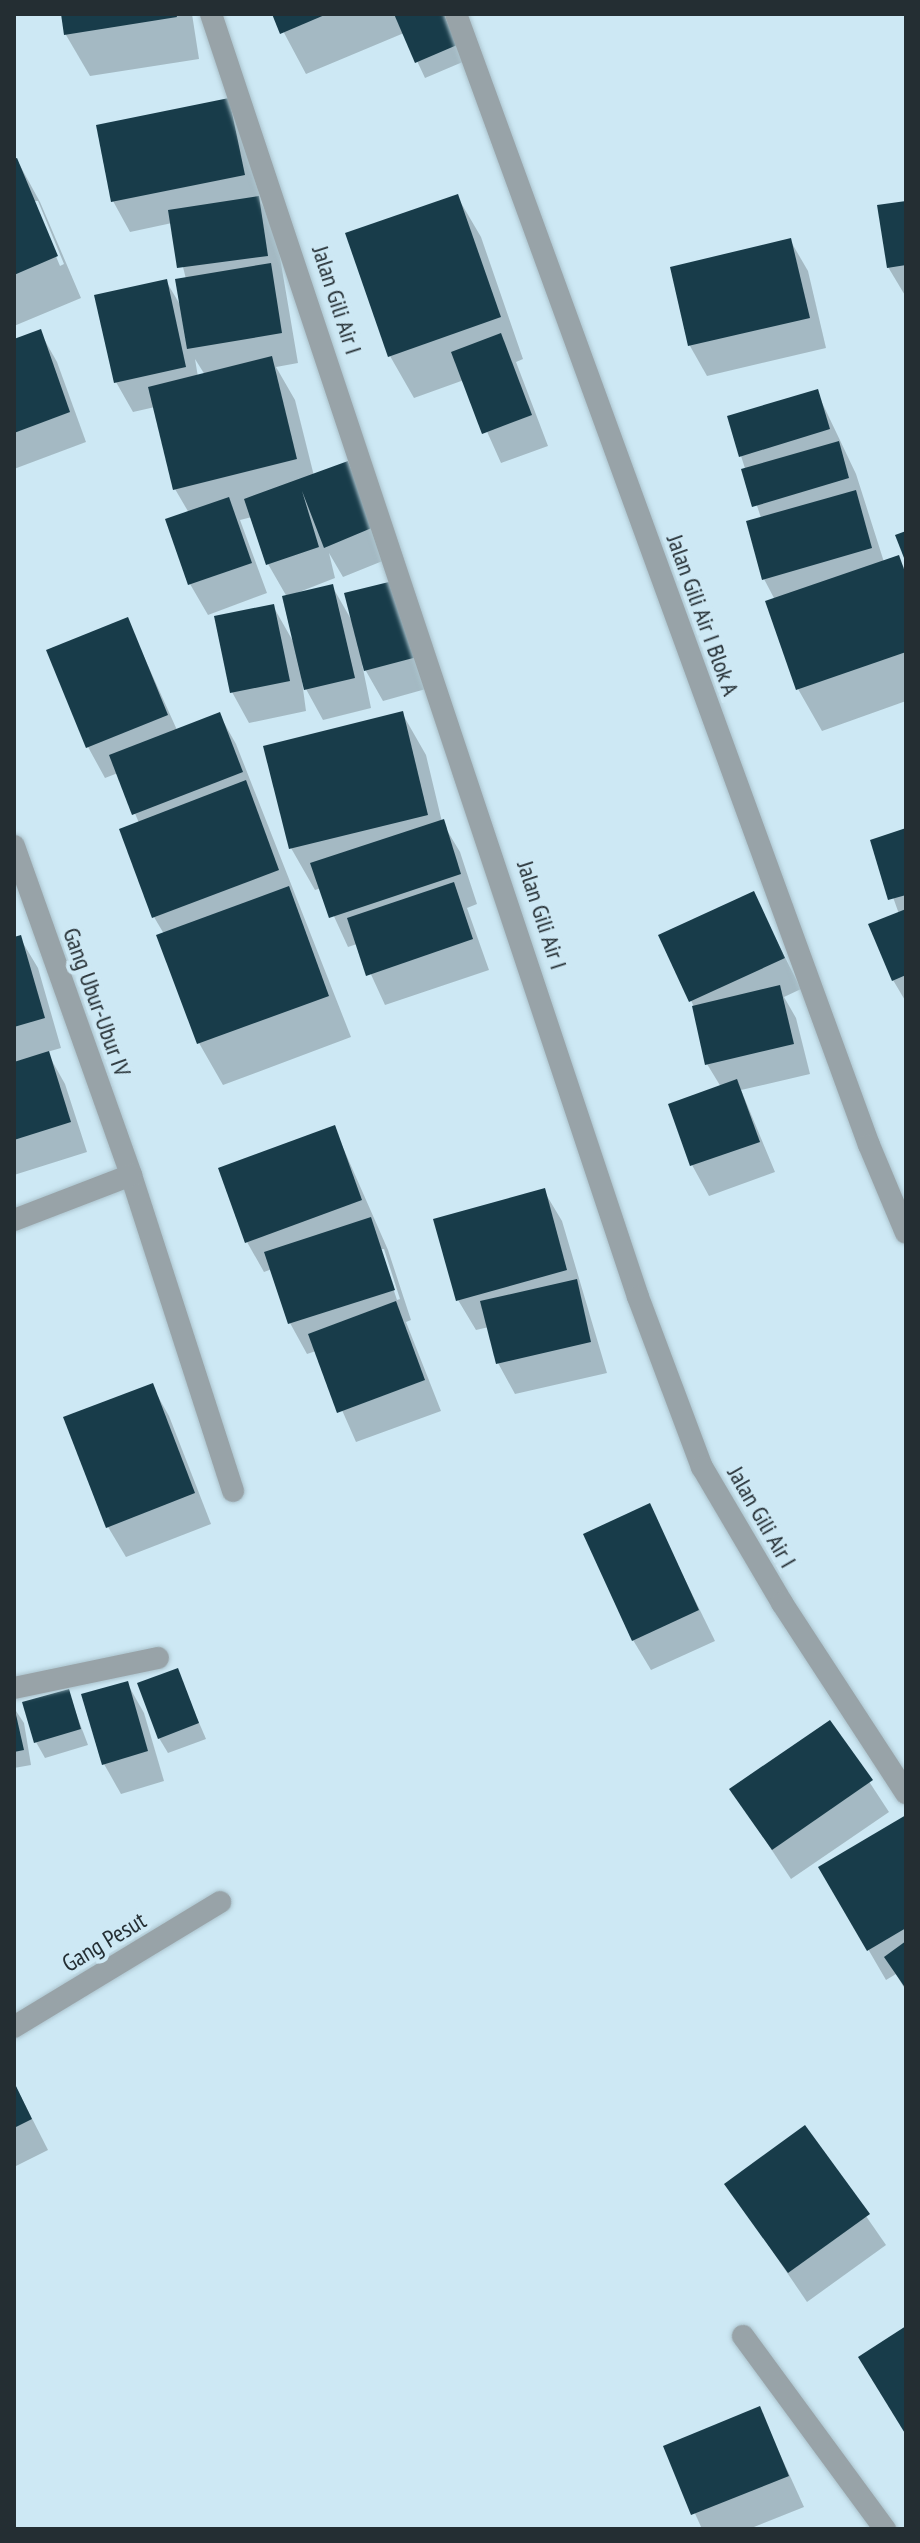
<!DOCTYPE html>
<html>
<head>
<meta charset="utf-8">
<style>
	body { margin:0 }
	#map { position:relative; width:920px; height:2543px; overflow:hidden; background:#cde8f4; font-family:"PT Sans Narrow",sans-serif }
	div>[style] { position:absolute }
	.shadow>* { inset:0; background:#0003 }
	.building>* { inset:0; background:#183c4a }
	.roads { filter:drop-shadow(0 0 2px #abc3cd) drop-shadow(0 0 2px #abc3cd) }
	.minor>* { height:22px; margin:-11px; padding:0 11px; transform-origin:11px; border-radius:11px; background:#98a3a8 }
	span { translate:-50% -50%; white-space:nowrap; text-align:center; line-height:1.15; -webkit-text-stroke:8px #cde8f4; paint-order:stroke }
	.street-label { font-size:24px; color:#242e33 }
	.frame { position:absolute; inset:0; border:16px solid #242e33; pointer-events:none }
</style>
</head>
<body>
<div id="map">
	<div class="shadow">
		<i style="clip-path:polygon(63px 14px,192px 14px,199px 59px,90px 76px,66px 35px)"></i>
		<i style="clip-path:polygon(274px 14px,448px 14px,465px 61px,425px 78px,404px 33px,306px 74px)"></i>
		<i style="clip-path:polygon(evenodd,228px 101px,246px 131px,261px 203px,275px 228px,298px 363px,276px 367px,295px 400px,314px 476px,348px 464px,390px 558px,343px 577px,329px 553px,335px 578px,289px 596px,332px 586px,352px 621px,396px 582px,433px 687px,383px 701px,362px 664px,371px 708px,323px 720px,306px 689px,299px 659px,306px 711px,249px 723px,232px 692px,273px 606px,294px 643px,287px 597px,268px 564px,252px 517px,240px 520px,267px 593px,208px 615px,190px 584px,168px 520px,189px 513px,175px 489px,155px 407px,133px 412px,116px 382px,166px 281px,182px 308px,186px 279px,172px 223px,130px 232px,113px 201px,228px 101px,195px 359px,205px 375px,198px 377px,195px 359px)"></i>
		<i style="clip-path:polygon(evenodd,17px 160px,40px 202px,81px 298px,14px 326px,17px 160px,33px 201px,38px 201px,64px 264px,60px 266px,33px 201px)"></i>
		<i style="clip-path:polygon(457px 196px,481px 237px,523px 359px,516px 362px,548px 446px,501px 463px,464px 380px,414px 398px,390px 356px,348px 235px)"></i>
		<i style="clip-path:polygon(906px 203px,906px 297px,888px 267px)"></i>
		<i style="clip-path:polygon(790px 240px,808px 271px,826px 348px,707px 376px,690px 346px,672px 269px)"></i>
		<i style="clip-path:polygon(40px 332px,57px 362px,86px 442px,14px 469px,14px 341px)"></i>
		<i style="clip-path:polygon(817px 392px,856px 474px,884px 562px,898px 557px,906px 571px,906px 701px,822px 731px,798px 689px,775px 600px,764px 579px,761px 518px,741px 456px)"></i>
		<i style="clip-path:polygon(127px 619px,177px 730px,219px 714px,236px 744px,351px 1037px,223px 1085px,199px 1043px,159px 936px,164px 934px,154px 917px,139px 823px,118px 773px,105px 778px,88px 747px,49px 651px)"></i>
		<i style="clip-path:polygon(402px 713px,426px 755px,442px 822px,460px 852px,477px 904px,467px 908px,489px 970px,385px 1005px,357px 944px,348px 947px,321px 888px,315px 890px,291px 848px)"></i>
		<i style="clip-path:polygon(906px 830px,906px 1002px,893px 980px,899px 914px,873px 841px)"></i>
		<i style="clip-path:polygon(753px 894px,801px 989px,784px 997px,796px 1018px,810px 1074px,741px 1090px,775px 1172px,709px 1196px,692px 1165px,721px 1087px,707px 1064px,694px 1007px,661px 936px)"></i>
		<i style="clip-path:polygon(20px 938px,38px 968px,61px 1048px,47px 1052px,65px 1084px,87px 1152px,14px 1175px,14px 940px)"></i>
		<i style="clip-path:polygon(evenodd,334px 1127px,388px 1250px,411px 1320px,406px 1322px,441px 1411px,356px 1442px,316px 1351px,307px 1354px,290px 1323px,272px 1269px,264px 1272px,247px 1242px,334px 1127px,380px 1249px,384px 1249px,400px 1299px,397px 1300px,380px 1249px)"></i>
		<i style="clip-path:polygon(544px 1191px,562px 1221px,607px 1373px,515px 1394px,498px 1363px,489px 1327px,476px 1330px,458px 1300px)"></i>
		<i style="clip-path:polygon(152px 1386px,169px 1416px,211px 1524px,126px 1557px,108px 1527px,66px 1418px)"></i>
		<i style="clip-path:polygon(649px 1506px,715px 1641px,651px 1670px,633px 1640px)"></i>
		<i style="clip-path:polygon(177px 1671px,206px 1739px,168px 1753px,159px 1738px)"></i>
		<i style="clip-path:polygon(127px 1683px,144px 1713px,164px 1781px,121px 1794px,104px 1764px)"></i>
		<i style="clip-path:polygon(68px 1692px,88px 1745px,45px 1758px,36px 1742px)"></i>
		<i style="clip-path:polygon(14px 1708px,24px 1723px,31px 1765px,14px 1768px)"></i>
		<i style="clip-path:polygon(830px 1722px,889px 1812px,791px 1879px,732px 1790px)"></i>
		<i style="clip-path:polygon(906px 1817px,906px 1991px,896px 1974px,886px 1980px,821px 1868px)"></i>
		<i style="clip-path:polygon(14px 2083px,48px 2150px,14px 2167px)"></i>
		<i style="clip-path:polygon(805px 2128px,886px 2245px,807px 2302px,727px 2184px)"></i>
		<i style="clip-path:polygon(759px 2408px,804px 2507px,749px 2529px,702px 2529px,665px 2447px)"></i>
	</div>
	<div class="building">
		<i style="clip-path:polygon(61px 14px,176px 14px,177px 17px,64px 35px)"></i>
		<i style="clip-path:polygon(272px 14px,327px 14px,280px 34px)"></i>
		<i style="clip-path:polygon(394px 14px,444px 14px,457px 45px,415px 63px)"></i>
		<i style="clip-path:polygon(229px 98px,245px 175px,111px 202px,96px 125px)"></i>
		<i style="clip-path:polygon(17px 158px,58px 256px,14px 275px,14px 159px)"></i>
		<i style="clip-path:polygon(458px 194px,501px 317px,388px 357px,345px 233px)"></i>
		<i style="clip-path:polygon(259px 196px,268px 256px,177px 268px,168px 210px)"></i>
		<i style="clip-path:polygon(906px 201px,906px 265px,887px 268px,877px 205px)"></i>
		<i style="clip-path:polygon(791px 238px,810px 318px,688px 346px,670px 267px)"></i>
		<i style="clip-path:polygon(271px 263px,282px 333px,187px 349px,175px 279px)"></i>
		<i style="clip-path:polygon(167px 279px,186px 367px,114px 383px,94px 295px)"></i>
		<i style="clip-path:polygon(41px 329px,70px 412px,14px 433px,14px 339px)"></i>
		<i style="clip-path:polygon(501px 333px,532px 415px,482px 434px,451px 352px)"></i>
		<i style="clip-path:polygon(272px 356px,297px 459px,173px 490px,148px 387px)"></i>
		<i style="clip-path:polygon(818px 389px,830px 429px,739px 457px,727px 416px)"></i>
		<i style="clip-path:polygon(839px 441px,849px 478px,752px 507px,741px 469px)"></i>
		<i style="clip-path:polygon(348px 461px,374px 527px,324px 548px,302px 491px,319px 547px,266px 565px,244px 499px)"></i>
		<i style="clip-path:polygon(856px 490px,872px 548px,762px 580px,746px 521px)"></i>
		<i style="clip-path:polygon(229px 497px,252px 563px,188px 585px,165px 519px)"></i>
		<i style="clip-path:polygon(906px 531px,906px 563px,895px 535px)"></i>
		<i style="clip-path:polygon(899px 555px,906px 575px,906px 652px,796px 690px,765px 601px)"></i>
		<i style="clip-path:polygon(397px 580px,417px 657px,364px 671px,344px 593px)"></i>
		<i style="clip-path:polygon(333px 584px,355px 678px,304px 690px,282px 596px)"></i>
		<i style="clip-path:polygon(274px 604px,290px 681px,230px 693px,214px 616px)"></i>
		<i style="clip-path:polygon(128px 617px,168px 715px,86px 748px,46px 650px)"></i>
		<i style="clip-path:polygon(403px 711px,428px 815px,289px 849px,263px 746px)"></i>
		<i style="clip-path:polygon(220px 712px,243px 772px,132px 815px,109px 755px)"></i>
		<i style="clip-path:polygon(246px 780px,279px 870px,152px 918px,119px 829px)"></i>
		<i style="clip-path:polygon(444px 819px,461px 874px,329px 918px,310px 863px)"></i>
		<i style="clip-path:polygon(906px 828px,906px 895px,888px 900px,870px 840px)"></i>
		<i style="clip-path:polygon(454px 882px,473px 939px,366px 976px,347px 918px)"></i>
		<i style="clip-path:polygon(289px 886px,329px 996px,197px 1044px,156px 935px)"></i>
		<i style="clip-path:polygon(754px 891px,785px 958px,689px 1002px,658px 935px)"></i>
		<i style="clip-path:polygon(906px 909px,906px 975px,892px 981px,868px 924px)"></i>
		<i style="clip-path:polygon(21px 935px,45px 1018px,14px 1027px,14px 937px)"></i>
		<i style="clip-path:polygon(780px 985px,794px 1044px,705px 1065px,692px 1006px)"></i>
		<i style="clip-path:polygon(49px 1051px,71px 1122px,14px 1140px,14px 1062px)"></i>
		<i style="clip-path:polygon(737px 1079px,760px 1142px,690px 1166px,668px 1104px)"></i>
		<i style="clip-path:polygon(335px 1125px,362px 1200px,245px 1243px,218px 1168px)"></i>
		<i style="clip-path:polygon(545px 1188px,567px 1270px,456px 1301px,433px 1219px)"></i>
		<i style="clip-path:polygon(371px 1217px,395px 1290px,288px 1324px,264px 1252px)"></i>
		<i style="clip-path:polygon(577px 1279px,591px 1342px,496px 1364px,480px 1301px)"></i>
		<i style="clip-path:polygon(396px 1301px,425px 1380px,337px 1413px,308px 1334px)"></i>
		<i style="clip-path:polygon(153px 1383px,195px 1493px,106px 1528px,63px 1417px)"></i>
		<i style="clip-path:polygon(650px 1503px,699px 1610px,632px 1641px,583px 1534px)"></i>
		<i style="clip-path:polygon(178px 1668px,199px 1723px,158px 1739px,137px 1683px)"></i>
		<i style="clip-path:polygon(128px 1681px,148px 1751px,102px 1765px,81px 1694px)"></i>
		<i style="clip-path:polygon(69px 1689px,81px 1729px,34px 1743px,22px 1702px)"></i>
		<i style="clip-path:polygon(14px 1706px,24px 1750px,14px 1752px)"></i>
		<i style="clip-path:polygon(830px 1720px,873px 1780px,772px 1850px,729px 1789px)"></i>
		<i style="clip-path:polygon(906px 1815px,906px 1928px,867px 1951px,818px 1867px)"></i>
		<i style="clip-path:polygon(906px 1941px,906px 1989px,884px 1957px)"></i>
		<i style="clip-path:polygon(14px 2082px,32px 2119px,14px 2128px)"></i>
		<i style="clip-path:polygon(805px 2125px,870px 2214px,788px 2273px,724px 2184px)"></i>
		<i style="clip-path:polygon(906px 2326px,906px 2435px,858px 2357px)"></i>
		<i style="clip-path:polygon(760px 2406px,789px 2476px,691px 2515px,663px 2446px)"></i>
	</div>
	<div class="roads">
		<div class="minor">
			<i style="left:211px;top:14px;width:1352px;rotate:71.59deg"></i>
			<i style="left:638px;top:1297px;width:182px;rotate:69.4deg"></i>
			<i style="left:702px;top:1467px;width:158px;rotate:59.5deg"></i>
			<i style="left:782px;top:1603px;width:227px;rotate:56.9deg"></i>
			<i style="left:456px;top:14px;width:1204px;rotate:69.94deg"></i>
			<i style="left:869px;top:1145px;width:95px;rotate:67.2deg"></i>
			<i style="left:14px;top:846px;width:349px;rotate:70.4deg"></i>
			<i style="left:131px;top:1175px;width:332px;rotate:72.1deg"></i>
			<i style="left:14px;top:1220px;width:125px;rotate:-21deg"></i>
			<i style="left:14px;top:1688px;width:147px;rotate:-11.8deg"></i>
			<i style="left:14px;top:2027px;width:241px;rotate:-31.2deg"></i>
			<i style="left:743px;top:2336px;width:240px;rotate:53.7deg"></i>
		</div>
	</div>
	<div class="street-label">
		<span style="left:337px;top:300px;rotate:72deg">Jalan Gili Air I</span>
		<span style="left:703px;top:615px;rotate:70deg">Jalan Gili Air I Blok A</span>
		<span style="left:542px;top:915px;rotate:72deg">Jalan Gili Air I</span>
		<span style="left:97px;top:1002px;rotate:70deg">Gang Ubur-Ubur IV</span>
		<span style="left:762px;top:1517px;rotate:60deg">Jalan Gili Air I</span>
		<span style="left:104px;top:1942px;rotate:-31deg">Gang Pesut</span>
	</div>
	<div class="frame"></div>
</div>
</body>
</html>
